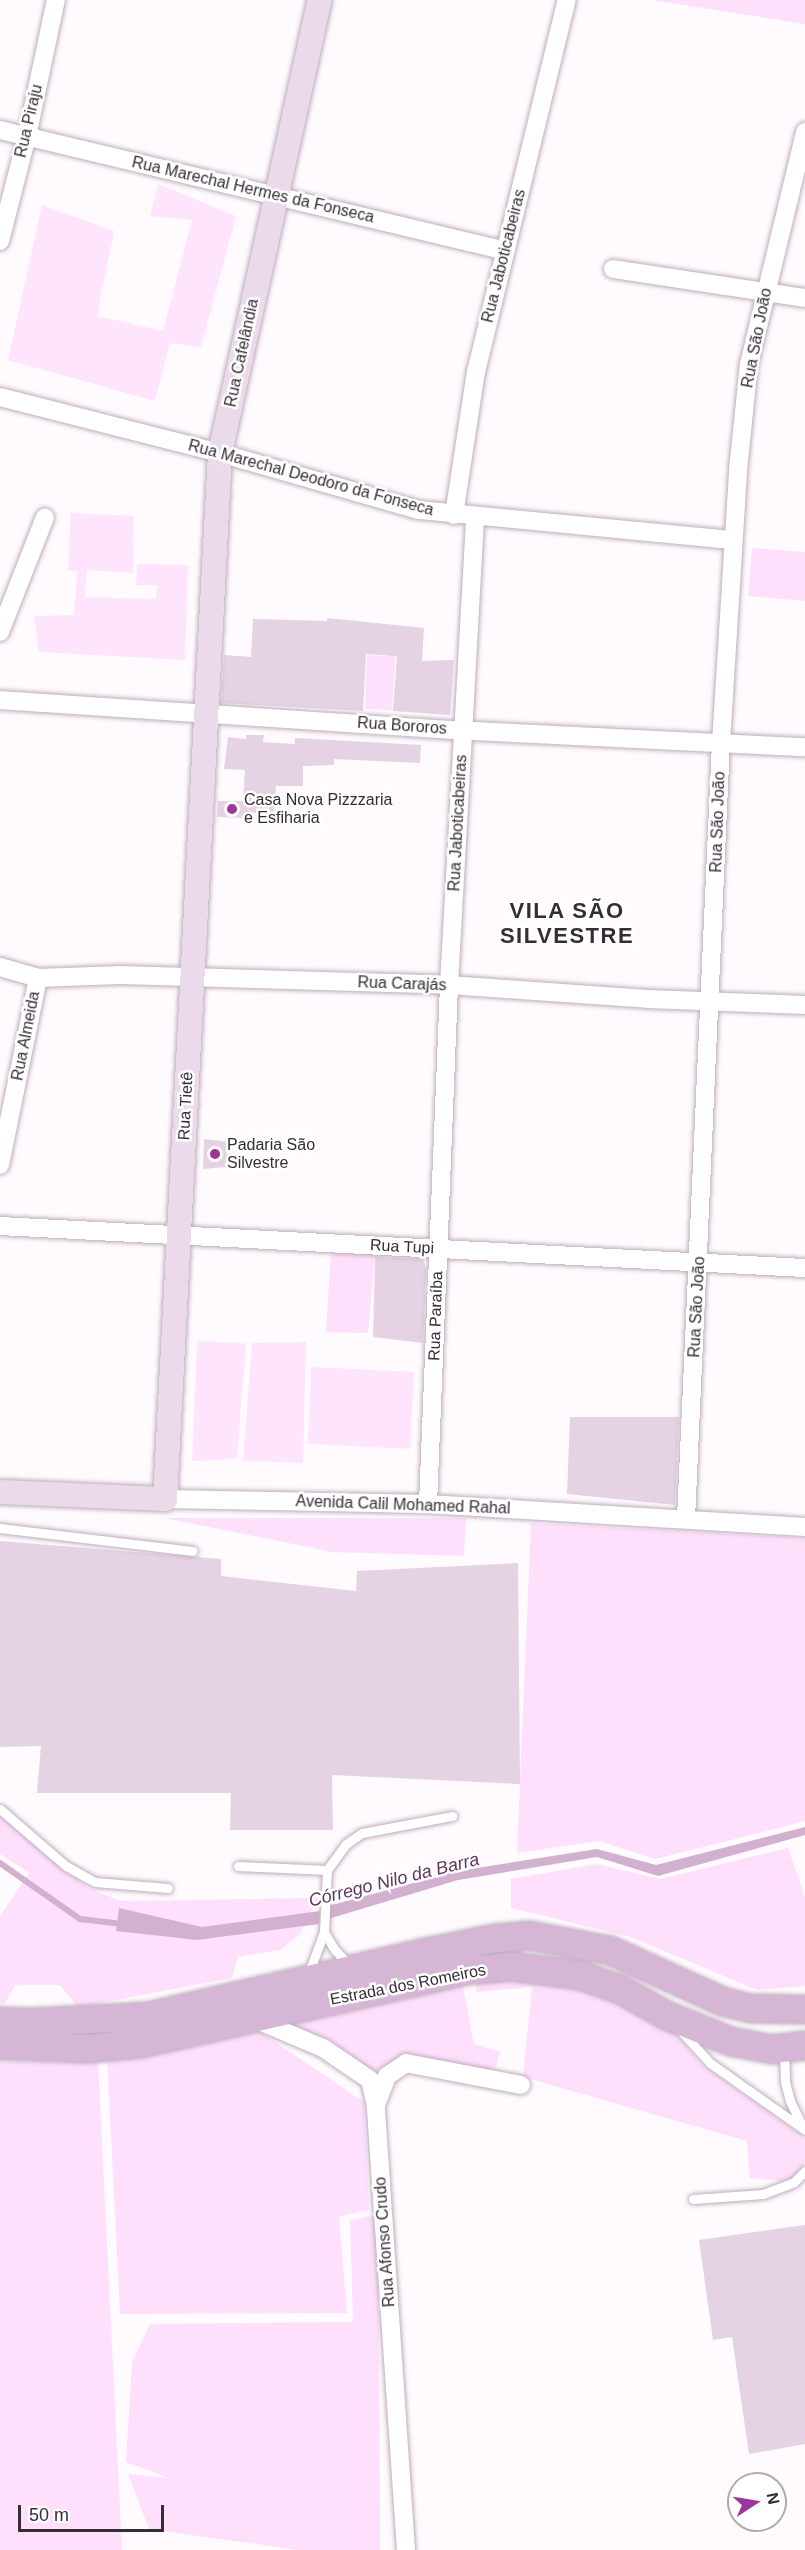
<!DOCTYPE html>
<html>
<head>
<meta charset="utf-8">
<style>
	body { margin:0 }
	#map { position:relative; width:805px; height:2550px; overflow:hidden; background:#fefafd; font-family:Helvetica,sans-serif }
	div>[style] { position:absolute }
	.built>* { inset:0; background:#fee5fd }
	.green>* { inset:0; background:#fee0fc }
	.water>* { inset:0; background:#d2b0cf }
	.stream>* { height:6px; margin:-3px; padding:0 3px; transform-origin:3px; border-radius:3px; background:#d2b0cf }
	.building>* { inset:0; background:#e5d3e4 }
	.roads { filter:drop-shadow(0 0 2px #beacbd) drop-shadow(0 0 2px #beacbd) }
	.lane>* { height:9px; margin:-4.5px; padding:0 4.5px; transform-origin:4.5px; border-radius:4.5px; background:#fff }
	.street>* { height:18px; margin:-9px; padding:0 9px; transform-origin:9px; border-radius:9px; background:#fff }
	.secondary>* { height:24px; margin:-12px; padding:0 12px; transform-origin:12px; border-radius:12px; background:#ebdbea }
	.primary>* { height:27px; margin:-13.5px; padding:0 13.5px; transform-origin:13.5px; border-radius:13.5px; background:#d6b6d5 }
	.dots>* { width:16px; height:16px; translate:-50% -50%; box-sizing:border-box; border:3px solid #fff; border-radius:50% }
	span { translate:-50% -50%; white-space:nowrap; text-align:center; line-height:1.15; -webkit-text-stroke:5px #fff; paint-order:stroke }
	.street-label { font-size:16px; color:#342d34 }
	.poi-label { font-size:16px; color:#342d34 }
	.left { translate:0 -50%; text-align:left }
	.water-label { font-size:18px; color:#60355f; font-style:italic }
	.district-label { font-size:22px; color:#342d34; font-weight:700; letter-spacing:1.5px }
	.north { position:absolute; left:727px; top:2472px; width:60px; height:60px; box-sizing:border-box; background:#fff; border:2px solid #aeabae; border-radius:50%; rotate:78deg; font-size:16px; font-weight:700; line-height:24px; text-align:center; color:#342d34 }
	.north::after { content:''; display:block; margin:auto; width:21px; height:27px; background:#9c369b; clip-path:polygon(50% 0,100% 100%,50% 72%,0 100%) }
	.scale { position:absolute; left:18px; top:2505px; width:146px; height:27px; box-sizing:border-box; border:3px solid #342d34; border-top:0; padding-left:8px; font-size:18px; line-height:21px; white-space:nowrap; color:#342d34; -webkit-text-stroke:4px #fff; paint-order:stroke }
</style>
</head>
<body>
<div id="map">
	<div class="built">
		<i style="clip-path:polygon(158px 184px,236px 216px,201px 347px,170px 343px,155px 401px,8px 360px,42px 205px,114px 231px,97px 316px,163px 331px,192px 220px,150px 216px)"></i>
		<i style="clip-path:polygon(71px 513px,134px 516px,133px 573px,87px 570px,85px 597px,156px 599px,157px 585px,136px 585px,137px 564px,188px 565px,185px 660px,39px 652px,34px 616px,74px 615px,77px 571px,68px 571px)"></i>
		<i style="clip-path:polygon(197px 1341px,246px 1343px,237px 1459px,192px 1461px)"></i>
		<i style="clip-path:polygon(306px 1342px,303px 1463px,243px 1461px,252px 1343px)"></i>
		<i style="clip-path:polygon(311px 1367px,414px 1372px,410px 1449px,308px 1444px)"></i>
	</div>
	<div class="green">
		<i style="clip-path:polygon(651px 0,805px 0,805px 24px)"></i>
		<i style="clip-path:polygon(752px 548px,805px 552px,805px 601px,748px 596px)"></i>
		<i style="clip-path:polygon(387px 648px,396px 650px,392px 710px,365px 709px,367px 655px,386px 656px)"></i>
		<i style="clip-path:polygon(331px 1252px,375px 1254px,368px 1333px,326px 1332px)"></i>
		<i style="clip-path:polygon(164px 1518px,466px 1518px,464px 1556px,333px 1552px)"></i>
		<i style="clip-path:polygon(531px 1523px,805px 1538px,805px 1821px,655px 1859px,599px 1841px,517px 1853px)"></i>
		<i style="clip-path:polygon(0 1814px,88px 1888px,121px 1901px,318px 1898px,300px 1934px,280px 1950px,238px 1957px,232px 1978px,78px 2007px,60px 1985px,15px 1985px,4px 2005px,0 2003px,0 1916px,29px 1873px,0 1854px)"></i>
		<i style="clip-path:polygon(788px 1848px,805px 1897px,805px 1986px,757px 1990px,631px 1937px,511px 1908px,511px 1879px,597px 1864px,660px 1879px)"></i>
		<i style="clip-path:polygon(474px 1976px,573px 1979px,665px 2021px,702px 2065px,805px 2138px,805px 2162px,794px 2182px,750px 2178px,747px 2141px,523px 2077px,532px 1987px,477px 1992px)"></i>
		<i style="clip-path:polygon(462px 1982px,474px 2044px,500px 2052px,494px 2074px,419px 2059px,410px 2053px,374px 2071px,329px 2039px,277px 2019px)"></i>
		<i style="clip-path:polygon(250px 2025px,364px 2102px,369px 2210px,339px 2216px,347px 2313px,120px 2314px,107px 2056px)"></i>
		<i style="clip-path:polygon(98px 2061px,122px 2550px,0 2550px,0 2062px)"></i>
		<i style="clip-path:polygon(378px 2215px,380px 2550px,298px 2550px,149px 2529px,128px 2474px,169px 2478px,126px 2462px,132px 2362px,150px 2324px,353px 2322px,350px 2220px)"></i>
	</div>
	<div class="water">
		<i style="clip-path:polygon(805px 1827px,805px 1835px,658px 1876px,597px 1857px,458px 1880px,328px 1919px,328px 1906px,458px 1871px,597px 1849px,656px 1865px)"></i>
		<i style="clip-path:polygon(119px 1908px,202px 1927px,320px 1911px,319px 1924px,197px 1940px,116px 1931px)"></i>
	</div>
	<div class="stream">
		<i style="left:0;top:1863px;width:98px;rotate:35deg"></i>
		<i style="left:80px;top:1919px;width:43px;rotate:6.6deg"></i>
	</div>
	<div class="building">
		<i style="clip-path:polygon(327px 618px,424px 628px,422px 661px,454px 660px,450px 715px,393px 711px,397px 656px,366px 654px,363px 711px,221px 703px,224px 655px,251px 657px,253px 619px,327px 621px)"></i>
		<i style="clip-path:polygon(246px 735px,264px 735px,263px 742px,295px 744px,295px 738px,421px 745px,420px 763px,334px 759px,334px 765px,303px 766px,303px 786px,276px 786px,274px 814px,246px 812px,246px 818px,217px 817px,218px 801px,243px 801px,245px 770px,224px 769px,228px 737px,246px 739px)"></i>
		<i style="clip-path:polygon(204px 1139px,229px 1142px,225px 1167px,203px 1169px)"></i>
		<i style="clip-path:polygon(375px 1257px,423px 1259px,426px 1270px,423px 1343px,373px 1337px)"></i>
		<i style="clip-path:polygon(570px 1417px,679px 1417px,675px 1505px,567px 1494px)"></i>
		<i style="clip-path:polygon(0 1541px,221px 1559px,221px 1576px,356px 1591px,357px 1571px,518px 1563px,520px 1784px,332px 1775px,333px 1830px,230px 1830px,231px 1793px,37px 1793px,41px 1746px,0 1747px)"></i>
		<i style="clip-path:polygon(805px 2225px,805px 2444px,749px 2454px,732px 2337px,713px 2340px,699px 2240px)"></i>
	</div>
	<div class="roads">
		<div class="lane">
			<i style="left:0;top:1528px;width:194px;rotate:6.8deg"></i>
			<i style="left:0;top:1809px;width:87px;rotate:40.8deg"></i>
			<i style="left:66px;top:1866px;width:33px;rotate:29deg"></i>
			<i style="left:95px;top:1882px;width:73px;rotate:4.7deg"></i>
			<i style="left:238px;top:1866px;width:89px;rotate:2.6deg"></i>
			<i style="left:327px;top:1870px;width:32px;rotate:-54deg"></i>
			<i style="left:346px;top:1844px;width:19px;rotate:-35deg"></i>
			<i style="left:362px;top:1833px;width:92px;rotate:-10.7deg"></i>
			<i style="left:324px;top:1932px;width:21px;rotate:59deg"></i>
			<i style="left:335px;top:1950px;width:19px;rotate:47deg"></i>
			<i style="left:308px;top:1975px;width:46px;rotate:-69.6deg"></i>
			<i style="left:324px;top:1932px;width:62px;rotate:-87.2deg"></i>
			<i style="left:680px;top:2030px;width:45px;rotate:47.7deg"></i>
			<i style="left:710px;top:2063px;width:116px;rotate:35.2deg"></i>
			<i style="left:784px;top:2051px;width:31px;rotate:88deg"></i>
			<i style="left:785px;top:2082px;width:20px;rotate:75deg"></i>
			<i style="left:790px;top:2101px;width:28px;rotate:64deg"></i>
			<i style="left:693px;top:2199px;width:70px;rotate:-4.1deg"></i>
			<i style="left:763px;top:2194px;width:33px;rotate:-21deg"></i>
			<i style="left:794px;top:2182px;width:16px;rotate:-45deg"></i>
		</div>
		<div class="street">
			<i style="left:0;top:130px;width:520px;rotate:13.45deg"></i>
			<i style="left:0;top:241px;width:108px;rotate:-75.6deg"></i>
			<i style="left:27px;top:136px;width:139px;rotate:-78deg"></i>
			<i style="left:613px;top:269px;width:194px;rotate:8.6deg"></i>
			<i style="left:0;top:397px;width:227px;rotate:14.3deg"></i>
			<i style="left:220px;top:453px;width:207px;rotate:16deg"></i>
			<i style="left:419px;top:510px;width:315px;rotate:5.5deg"></i>
			<i style="left:454px;top:515px;width:145px;rotate:-81.3deg"></i>
			<i style="left:476px;top:372px;width:383px;rotate:-76.3deg"></i>
			<i style="left:0;top:632px;width:123px;rotate:-68.6deg"></i>
			<i style="left:0;top:700px;width:453px;rotate:3.8deg"></i>
			<i style="left:452px;top:730px;width:353px;rotate:2.8deg"></i>
			<i style="left:0;top:967px;width:40px;rotate:16deg"></i>
			<i style="left:38px;top:978px;width:82px;rotate:-2.1deg"></i>
			<i style="left:120px;top:975px;width:329px;rotate:1.7deg"></i>
			<i style="left:449px;top:985px;width:199px;rotate:4deg"></i>
			<i style="left:648px;top:999px;width:157px;rotate:2.2deg"></i>
			<i style="left:0;top:1165px;width:191px;rotate:-78.5deg"></i>
			<i style="left:0;top:1226px;width:806px;rotate:2.99deg"></i>
			<i style="left:165px;top:1499px;width:263px;rotate:1.1deg"></i>
			<i style="left:428px;top:1504px;width:378px;rotate:3.5deg"></i>
			<i style="left:428px;top:1504px;width:519px;rotate:-87.68deg"></i>
			<i style="left:449px;top:985px;width:468px;rotate:-86.8deg"></i>
			<i style="left:686px;top:1519px;width:777px;rotate:-87.42deg"></i>
			<i style="left:721px;top:743px;width:274px;rotate:-86.4deg"></i>
			<i style="left:738px;top:470px;width:107px;rotate:-84.1deg"></i>
			<i style="left:749px;top:364px;width:239px;rotate:-76.4deg"></i>
			<i style="left:252px;top:2018px;width:77px;rotate:22.9deg"></i>
			<i style="left:323px;top:2048px;width:57px;rotate:34.2deg"></i>
			<i style="left:370px;top:2080px;width:26px;rotate:77deg"></i>
			<i style="left:406px;top:2550px;width:446px;rotate:-93.9deg"></i>
			<i style="left:376px;top:2105px;width:31px;rotate:-69deg"></i>
			<i style="left:387px;top:2076px;width:23px;rotate:-34deg"></i>
			<i style="left:406px;top:2063px;width:117px;rotate:10.8deg"></i>
		</div>
		<div class="secondary">
			<i style="left:0;top:1492px;width:165px;rotate:2.4deg"></i>
			<i style="left:165px;top:1499px;width:1047px;rotate:-86.99deg"></i>
			<i style="left:220px;top:453px;width:464px;rotate:-77.6deg"></i>
		</div>
		<div class="primary">
			<i style="left:0;top:2021px;width:31px;rotate:2deg"></i>
			<i style="left:31px;top:2022px;width:117px;rotate:-2.9deg"></i>
			<i style="left:148px;top:2016px;width:279px;rotate:-13deg"></i>
			<i style="left:420px;top:1953px;width:76px;rotate:-11.3deg"></i>
			<i style="left:495px;top:1938px;width:34px;rotate:-5deg"></i>
			<i style="left:529px;top:1935px;width:82px;rotate:10.5deg"></i>
			<i style="left:610px;top:1950px;width:123px;rotate:24.5deg"></i>
			<i style="left:722px;top:2001px;width:30px;rotate:14deg"></i>
			<i style="left:751px;top:2008px;width:54px;rotate:1.1deg"></i>
			<i style="left:0;top:2045px;width:88px;rotate:2deg"></i>
			<i style="left:88px;top:2048px;width:52px;rotate:-5.5deg"></i>
			<i style="left:140px;top:2043px;width:334px;rotate:-12.6deg"></i>
			<i style="left:466px;top:1970px;width:45px;rotate:-5.1deg"></i>
			<i style="left:511px;top:1966px;width:70px;rotate:7.4deg"></i>
			<i style="left:580px;top:1975px;width:42px;rotate:19.3deg"></i>
			<i style="left:620px;top:1989px;width:53px;rotate:29.5deg"></i>
			<i style="left:666px;top:2015px;width:69px;rotate:22.1deg"></i>
			<i style="left:730px;top:2041px;width:43px;rotate:10.8deg"></i>
			<i style="left:772px;top:2049px;width:33px;rotate:-7deg"></i>
		</div>
	</div>
	<div class="dots">
		<i style="left:232px;top:809px;background:#9c369b"></i>
		<i style="left:215px;top:1154px;background:#9c369b"></i>
	</div>
	<div class="street-label">
		<span style="left:29px;top:121px;rotate:-77deg">Rua Piraju</span>
		<span style="left:253px;top:190px;rotate:13deg">Rua Marechal Hermes da Fonseca</span>
		<span style="left:504px;top:256px;rotate:-76deg">Rua Jaboticabeiras</span>
		<span style="left:757px;top:338px;rotate:-79deg">Rua São João</span>
		<span style="left:242px;top:353px;rotate:-78deg">Rua Cafelândia</span>
		<span style="left:311px;top:478px;rotate:15deg">Rua Marechal Deodoro da Fonseca</span>
		<span style="left:402px;top:726px;rotate:4deg">Rua Bororos</span>
		<span style="left:718px;top:822px;rotate:-88deg">Rua São João</span>
		<span style="left:458px;top:823px;rotate:-87deg">Rua Jaboticabeiras</span>
		<span style="left:402px;top:984px;rotate:2deg">Rua Carajás</span>
		<span style="left:26px;top:1036px;rotate:-79deg">Rua Almeida</span>
		<span style="left:186px;top:1106px;rotate:-87deg">Rua Tietê</span>
		<span style="left:402px;top:1247px;rotate:3deg">Rua Tupi</span>
		<span style="left:697px;top:1307px;rotate:-87deg">Rua São João</span>
		<span style="left:436px;top:1316px;rotate:-88deg">Rua Paraíba</span>
		<span style="left:403px;top:1505px;rotate:2deg">Avenida Calil Mohamed Rahal</span>
		<span style="left:408px;top:1985px;rotate:-11deg">Estrada dos Romeiros</span>
		<span style="left:385px;top:2242px;rotate:-94deg">Rua Afonso Crudo</span>
	</div>
	<div class="poi-label">
		<span class="left" style="left:244px;top:809px">Casa Nova Pizzzaria<br>e Esfiharia</span>
		<span class="left" style="left:227px;top:1154px">Padaria São<br>Silvestre</span>
	</div>
	<div class="water-label">
		<span style="left:394px;top:1880px;rotate:-14deg">Córrego Nilo da Barra</span>
	</div>
	<div class="district-label">
		<span style="left:567px;top:923px">VILA SÃO<br>SILVESTRE</span>
	</div>
	<div class="north">N</div>
	<div class="scale">50 m</div>
</div>
</body>
</html>
